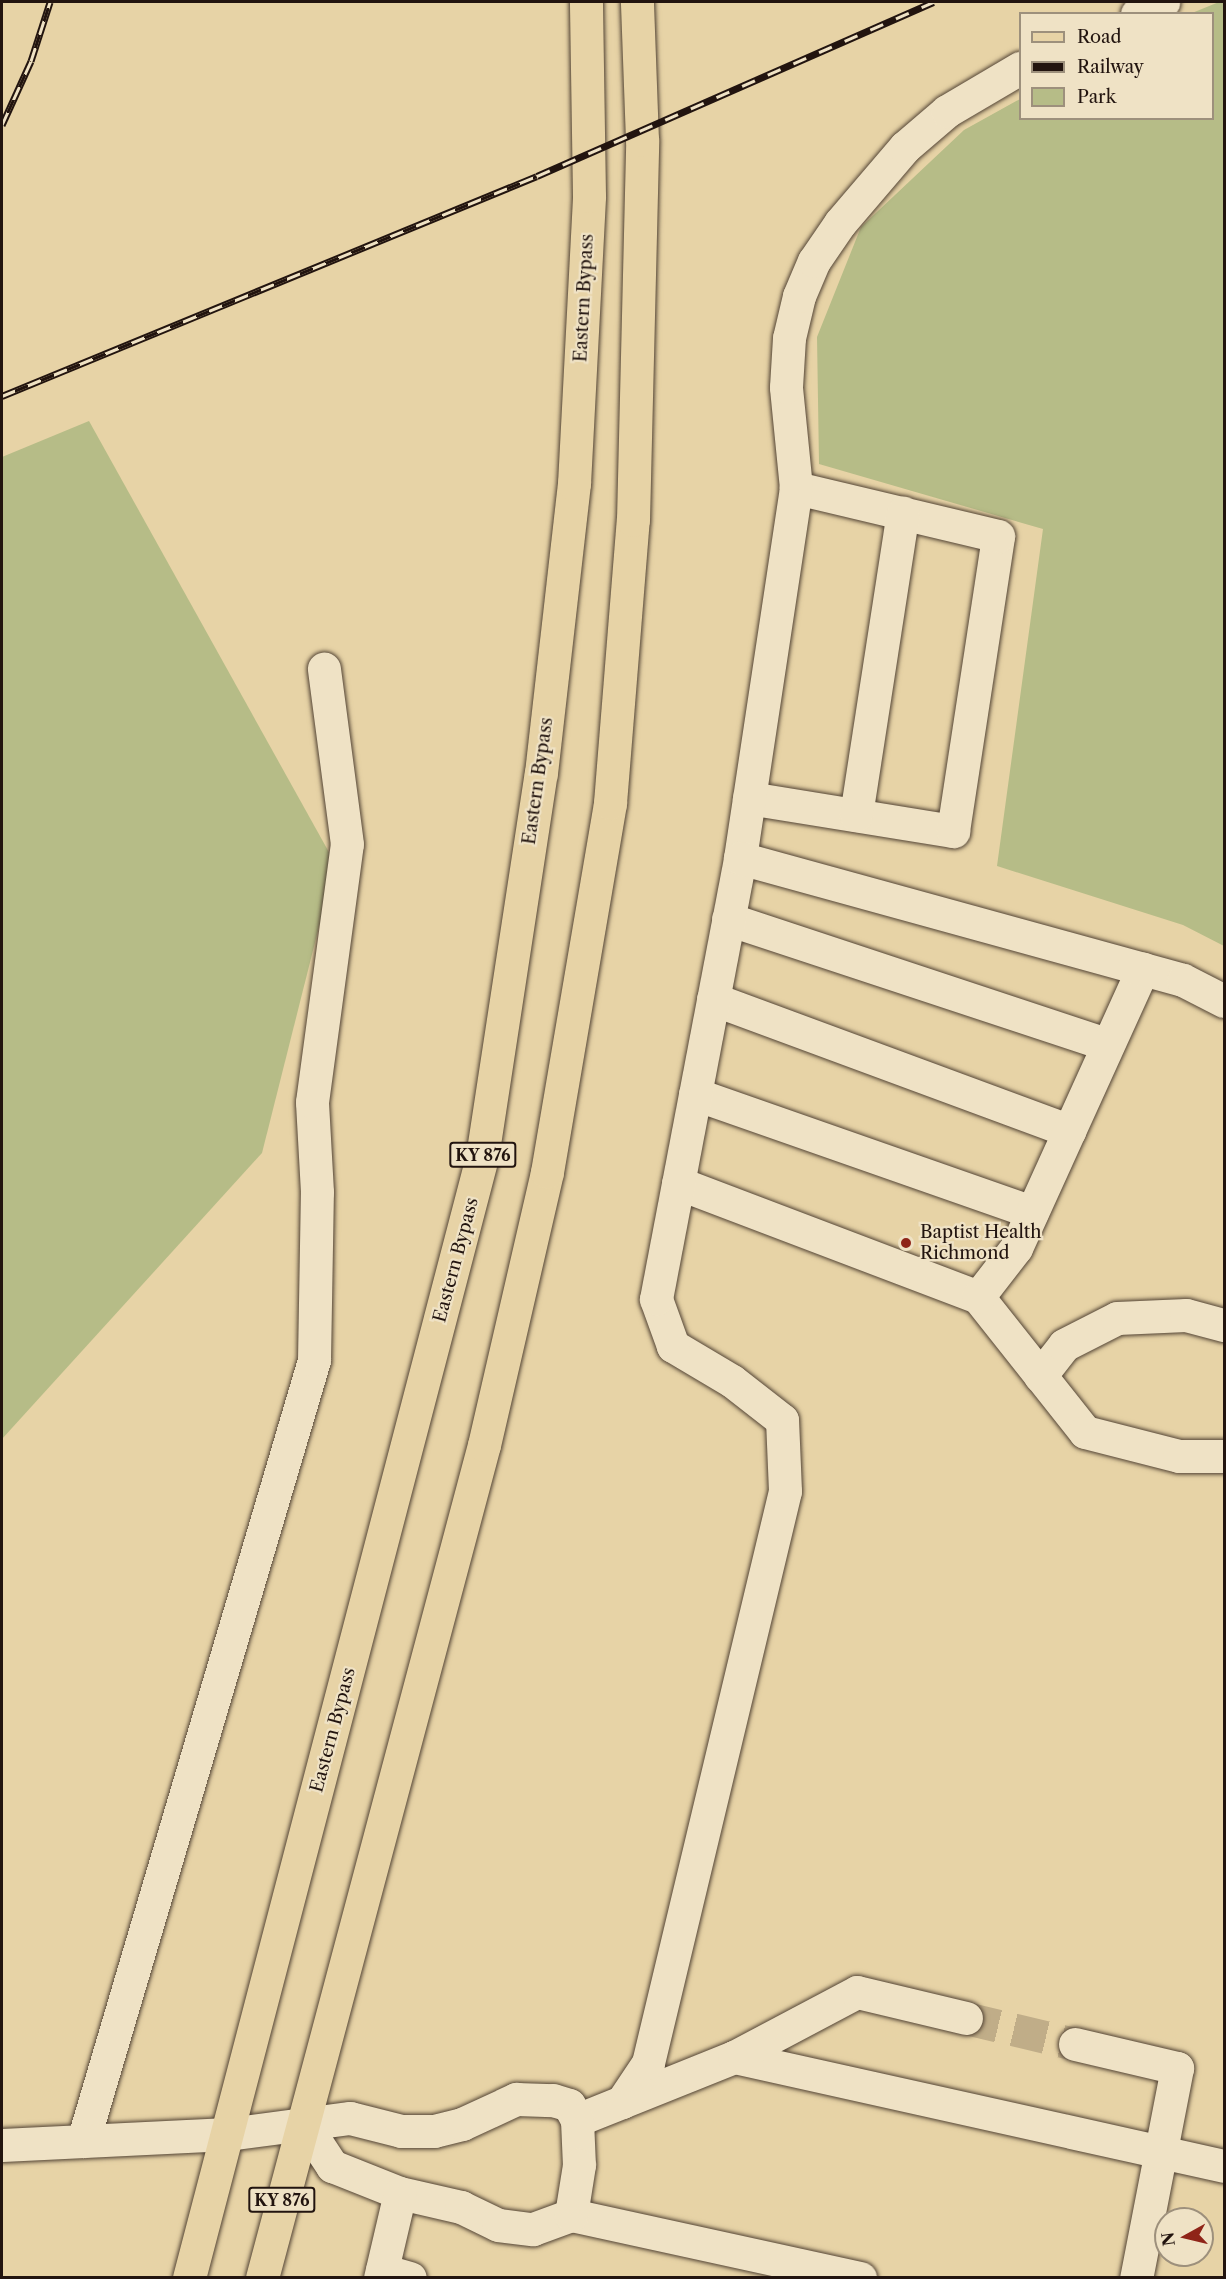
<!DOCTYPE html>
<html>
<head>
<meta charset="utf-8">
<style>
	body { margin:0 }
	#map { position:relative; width:1226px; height:2279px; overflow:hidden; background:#e7d3a6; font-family:"Libre Caslon Text",serif }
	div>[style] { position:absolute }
	.green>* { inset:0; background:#b6bc87 }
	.minor-tunnel>* { height:33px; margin-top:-16.5px; transform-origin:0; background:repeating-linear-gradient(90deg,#c0ad88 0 33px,transparent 0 49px) }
	.roads { filter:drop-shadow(0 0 2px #534435) drop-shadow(0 0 2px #534435) }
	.minor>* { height:33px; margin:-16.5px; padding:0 16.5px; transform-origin:16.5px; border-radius:16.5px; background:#efe2c5 }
	.major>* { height:33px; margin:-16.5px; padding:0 16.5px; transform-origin:16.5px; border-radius:16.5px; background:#e7d3a6 }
	.rail>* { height:7px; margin-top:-3.5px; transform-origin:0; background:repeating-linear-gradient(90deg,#efe2c5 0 14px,#22140f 0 28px); box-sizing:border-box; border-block:2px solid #22140f }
	.dots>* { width:16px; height:16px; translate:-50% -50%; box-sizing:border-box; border:3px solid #efe2c5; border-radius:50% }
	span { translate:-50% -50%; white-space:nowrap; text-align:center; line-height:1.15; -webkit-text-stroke:4.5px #efe2c5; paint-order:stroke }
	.shield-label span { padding:2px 4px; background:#efe2c5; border:2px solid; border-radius:4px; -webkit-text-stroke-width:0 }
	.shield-label { font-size:16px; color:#22140f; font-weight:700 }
	.street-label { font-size:18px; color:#22140f }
	.poi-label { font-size:18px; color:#22140f }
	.left { translate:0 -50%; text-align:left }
	.frame { position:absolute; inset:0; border:3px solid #22140f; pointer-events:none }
	.legend { position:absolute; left:1019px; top:12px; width:195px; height:108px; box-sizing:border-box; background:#efe2c5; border:2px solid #9d907c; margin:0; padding:8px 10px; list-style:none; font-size:18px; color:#22140f }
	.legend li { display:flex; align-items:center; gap:12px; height:30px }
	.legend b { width:30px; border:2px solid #9d907c }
	.north { position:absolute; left:1154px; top:2207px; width:60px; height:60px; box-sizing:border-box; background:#efe2c5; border:2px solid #9d907c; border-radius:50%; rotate:262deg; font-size:16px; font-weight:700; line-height:24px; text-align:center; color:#22140f }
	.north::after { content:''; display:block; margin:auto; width:21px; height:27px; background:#8f2418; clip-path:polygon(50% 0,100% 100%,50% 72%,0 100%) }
</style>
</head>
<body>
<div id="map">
	<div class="green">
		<i style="clip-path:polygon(1219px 2px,1224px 2px,1224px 946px,1183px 925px,997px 866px,1043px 529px,819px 464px,817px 337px,861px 227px,964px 130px,1020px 99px,1020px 118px,1212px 118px,1212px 14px,1192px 13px)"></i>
		<i style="clip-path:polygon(89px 421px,335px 863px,262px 1153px,2px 1439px,2px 457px)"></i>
	</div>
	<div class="minor-tunnel">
		<i style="left:966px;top:2018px;width:112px;rotate:13.4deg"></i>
	</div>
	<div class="roads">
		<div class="minor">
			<i style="left:1137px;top:14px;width:29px;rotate:-25deg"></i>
			<i style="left:749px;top:798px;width:207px;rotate:9.2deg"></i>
			<i style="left:953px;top:831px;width:298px;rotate:-81.3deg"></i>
			<i style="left:998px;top:536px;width:208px;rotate:-166.6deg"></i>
			<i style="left:856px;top:815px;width:306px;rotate:-81.2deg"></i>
			<i style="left:740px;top:858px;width:374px;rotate:-81.4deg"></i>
			<i style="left:796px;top:488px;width:101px;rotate:-95.7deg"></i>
			<i style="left:786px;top:387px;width:49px;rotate:-86.5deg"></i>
			<i style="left:789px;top:338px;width:43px;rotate:-76.6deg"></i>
			<i style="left:799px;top:296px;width:38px;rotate:-67deg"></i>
			<i style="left:814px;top:261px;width:46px;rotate:-55.6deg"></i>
			<i style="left:840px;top:223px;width:100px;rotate:-49.5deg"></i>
			<i style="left:905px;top:147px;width:55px;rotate:-40.6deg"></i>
			<i style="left:947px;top:111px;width:85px;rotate:-30.5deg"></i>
			<i style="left:728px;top:919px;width:400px;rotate:18.3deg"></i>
			<i style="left:713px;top:999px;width:380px;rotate:20.3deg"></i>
			<i style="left:695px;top:1094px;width:357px;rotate:19.3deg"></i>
			<i style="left:678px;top:1183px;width:321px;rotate:20.8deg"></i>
			<i style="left:978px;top:1297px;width:172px;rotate:51.6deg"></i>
			<i style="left:1085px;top:1432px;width:97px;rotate:14.3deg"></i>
			<i style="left:1179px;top:1456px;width:45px"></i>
			<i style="left:978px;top:1297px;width:62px;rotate:-52.2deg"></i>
			<i style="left:1016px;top:1248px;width:307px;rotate:-65.6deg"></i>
			<i style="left:1040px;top:1376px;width:39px;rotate:-52deg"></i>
			<i style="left:1064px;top:1345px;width:59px;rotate:-27deg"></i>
			<i style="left:1117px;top:1318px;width:69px;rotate:-2.5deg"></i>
			<i style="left:1186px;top:1315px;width:39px;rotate:15deg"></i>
			<i style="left:1075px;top:2044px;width:105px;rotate:13.2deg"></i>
			<i style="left:1177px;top:2068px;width:214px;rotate:101deg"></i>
			<i style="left:734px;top:2057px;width:502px;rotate:12.54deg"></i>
			<i style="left:622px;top:2102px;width:121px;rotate:-21.9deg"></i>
			<i style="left:734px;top:2057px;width:139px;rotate:-27.9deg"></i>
			<i style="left:857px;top:1992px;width:112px;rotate:13.4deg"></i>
			<i style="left:577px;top:2120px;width:48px;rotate:-21.8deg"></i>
			<i style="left:622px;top:2102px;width:47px;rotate:-56.3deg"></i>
			<i style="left:648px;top:2063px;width:588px;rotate:-76.53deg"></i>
			<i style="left:785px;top:1491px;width:71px;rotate:-92.4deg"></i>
			<i style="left:782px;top:1420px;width:63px;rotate:-142deg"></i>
			<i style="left:732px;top:1381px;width:69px;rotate:-149.3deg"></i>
			<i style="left:673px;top:1346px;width:50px;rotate:-109.9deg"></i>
			<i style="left:656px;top:1299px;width:449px;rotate:-79.2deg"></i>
			<i style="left:740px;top:858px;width:459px;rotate:15.4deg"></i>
			<i style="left:1183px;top:980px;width:46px;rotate:27.1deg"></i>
			<i style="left:303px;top:2122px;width:53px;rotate:56.6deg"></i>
			<i style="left:332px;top:2166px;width:73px;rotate:21.7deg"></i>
			<i style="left:400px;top:2193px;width:63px;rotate:12.9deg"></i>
			<i style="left:461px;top:2207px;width:41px;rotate:25.9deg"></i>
			<i style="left:498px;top:2225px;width:35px;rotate:7deg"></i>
			<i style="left:533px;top:2229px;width:40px;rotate:-20.2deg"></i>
			<i style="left:571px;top:2215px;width:296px;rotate:12.3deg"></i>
			<i style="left:83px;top:2141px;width:814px;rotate:-73.52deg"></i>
			<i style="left:314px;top:1360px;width:168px;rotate:-89deg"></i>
			<i style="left:317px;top:1192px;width:90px;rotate:-93.2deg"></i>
			<i style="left:312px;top:1102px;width:260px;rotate:-82.3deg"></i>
			<i style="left:347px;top:844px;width:177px;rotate:-97.5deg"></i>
			<i style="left:2px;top:2145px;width:226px;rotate:-2.8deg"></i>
			<i style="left:228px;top:2134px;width:123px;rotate:-7.5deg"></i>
			<i style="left:350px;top:2118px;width:53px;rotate:14.3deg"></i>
			<i style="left:401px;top:2131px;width:33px"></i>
			<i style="left:434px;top:2131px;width:29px;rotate:-14deg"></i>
			<i style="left:462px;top:2124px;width:60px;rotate:-24.8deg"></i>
			<i style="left:516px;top:2099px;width:37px;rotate:2deg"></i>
			<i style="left:553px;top:2100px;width:17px;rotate:17deg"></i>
			<i style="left:569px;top:2105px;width:17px;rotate:62deg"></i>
			<i style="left:577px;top:2120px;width:45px;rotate:87.5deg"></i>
			<i style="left:579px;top:2165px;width:51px;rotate:99.1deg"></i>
			<i style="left:382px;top:2270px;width:29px;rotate:16deg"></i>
			<i style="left:380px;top:2278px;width:87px;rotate:-76.8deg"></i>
		</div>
		<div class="major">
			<i style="left:189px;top:2278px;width:1159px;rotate:-75.35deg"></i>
			<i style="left:482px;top:1157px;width:389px;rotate:-81.3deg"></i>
			<i style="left:541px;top:773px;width:291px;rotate:-83.5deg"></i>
			<i style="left:574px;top:484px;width:288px;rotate:-87deg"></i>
			<i style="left:589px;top:196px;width:194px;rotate:-90.9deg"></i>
			<i style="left:262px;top:2278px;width:862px;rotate:-75.08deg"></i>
			<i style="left:484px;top:1445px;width:280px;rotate:-77deg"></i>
			<i style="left:547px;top:1172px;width:374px;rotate:-80.3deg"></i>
			<i style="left:610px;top:803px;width:284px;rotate:-85.4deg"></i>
			<i style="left:633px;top:520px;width:380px;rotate:-88.6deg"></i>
			<i style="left:642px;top:140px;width:138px;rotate:-92.1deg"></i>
		</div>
	</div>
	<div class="rail">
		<i style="left:2px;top:125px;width:70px;rotate:-65.6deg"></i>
		<i style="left:31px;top:61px;width:62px;rotate:-72.1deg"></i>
		<i style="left:2px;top:396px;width:578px;rotate:-22.35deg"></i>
		<i style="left:537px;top:176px;width:433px;rotate:-23.7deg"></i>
	</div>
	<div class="dots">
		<i style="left:906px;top:1243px;background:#8f2418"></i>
	</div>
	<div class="shield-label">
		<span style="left:483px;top:1155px">KY 876</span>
		<span style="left:282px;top:2200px">KY 876</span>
	</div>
	<div class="street-label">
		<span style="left:584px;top:298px;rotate:-87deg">Eastern Bypass</span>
		<span style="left:538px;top:781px;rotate:-82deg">Eastern Bypass</span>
		<span style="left:456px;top:1260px;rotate:-75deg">Eastern Bypass</span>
		<span style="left:333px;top:1730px;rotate:-75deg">Eastern Bypass</span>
	</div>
	<div class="poi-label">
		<span class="left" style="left:920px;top:1243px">Baptist Health<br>Richmond</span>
	</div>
	<div class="frame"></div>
	<ul class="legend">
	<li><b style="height:8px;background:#e7d3a6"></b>Road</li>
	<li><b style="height:8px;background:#22140f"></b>Railway</li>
	<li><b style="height:16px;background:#b6bc87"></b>Park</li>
	</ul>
	<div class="north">N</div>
</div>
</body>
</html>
